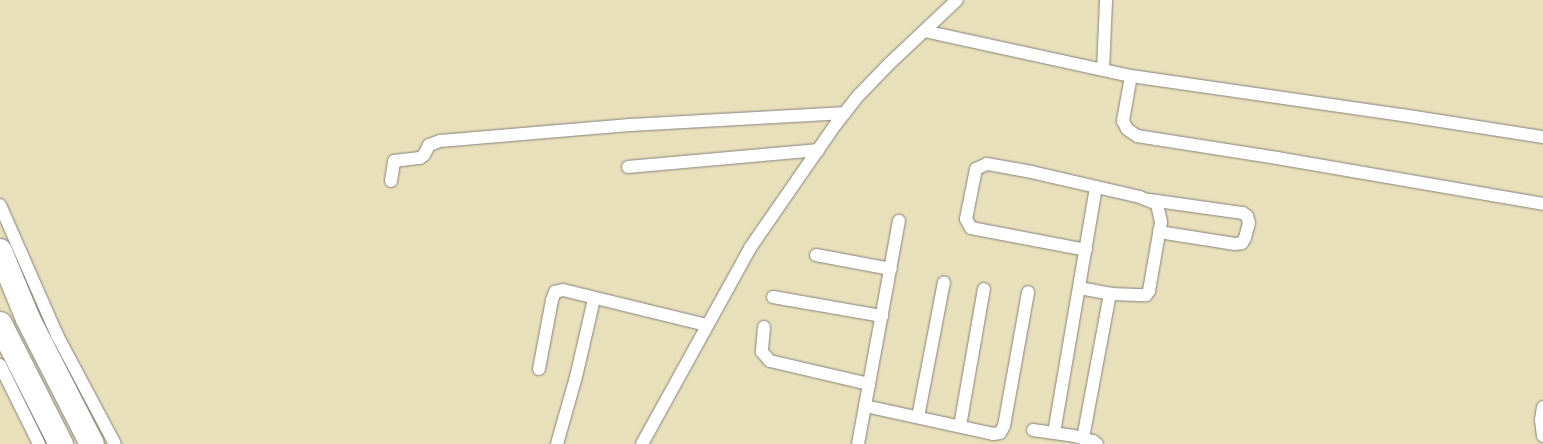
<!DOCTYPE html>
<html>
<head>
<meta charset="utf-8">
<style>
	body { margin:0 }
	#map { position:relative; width:1543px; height:444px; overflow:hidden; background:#e8e0bb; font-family:"IM FELL Double Pica",serif }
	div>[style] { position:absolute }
	.roads { filter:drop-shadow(0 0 1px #85817b) drop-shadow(0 0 1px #85817b) }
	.street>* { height:12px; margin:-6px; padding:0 6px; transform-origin:6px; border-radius:6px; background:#fff }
	.highway>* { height:24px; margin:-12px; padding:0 12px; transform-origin:12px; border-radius:12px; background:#fff }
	span { translate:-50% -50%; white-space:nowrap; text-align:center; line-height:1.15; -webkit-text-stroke:4px #fff; paint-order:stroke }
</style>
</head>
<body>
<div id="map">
	<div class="roads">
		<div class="street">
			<i style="left:924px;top:31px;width:212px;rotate:12.3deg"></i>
			<i style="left:1131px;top:76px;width:274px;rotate:8.2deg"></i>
			<i style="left:1402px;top:115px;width:143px;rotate:8.9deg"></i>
			<i style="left:1103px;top:70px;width:70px;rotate:-87.5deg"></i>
			<i style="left:1131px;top:76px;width:46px;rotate:100.1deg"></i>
			<i style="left:1123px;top:121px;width:9px;rotate:63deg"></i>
			<i style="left:1127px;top:129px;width:12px;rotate:35deg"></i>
			<i style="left:1137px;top:136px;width:142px;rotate:8.9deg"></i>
			<i style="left:1277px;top:158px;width:270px;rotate:9.8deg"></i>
			<i style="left:628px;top:167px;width:191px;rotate:-5.1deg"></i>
			<i style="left:391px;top:181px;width:20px;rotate:-81deg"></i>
			<i style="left:394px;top:161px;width:26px;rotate:-7deg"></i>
			<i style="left:420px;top:158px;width:5px;rotate:-37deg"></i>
			<i style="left:424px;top:155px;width:11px;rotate:-63deg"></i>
			<i style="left:429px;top:145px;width:12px;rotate:-20deg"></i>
			<i style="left:440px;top:141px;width:193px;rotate:-4.8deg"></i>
			<i style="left:632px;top:125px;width:213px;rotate:-3.2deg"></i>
			<i style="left:1150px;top:200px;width:94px;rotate:8deg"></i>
			<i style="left:1243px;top:213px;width:5px;rotate:37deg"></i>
			<i style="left:1247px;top:216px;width:7px;rotate:74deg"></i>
			<i style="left:1249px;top:223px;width:16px;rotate:105deg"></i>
			<i style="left:1245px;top:238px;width:6px;rotate:121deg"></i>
			<i style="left:1242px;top:243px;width:7px;rotate:172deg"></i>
			<i style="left:1235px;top:244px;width:77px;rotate:-171deg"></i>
			<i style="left:0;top:205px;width:142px;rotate:66.3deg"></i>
			<i style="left:57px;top:335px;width:123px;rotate:62deg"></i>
			<i style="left:816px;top:255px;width:76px;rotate:10.6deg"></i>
			<i style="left:1080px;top:288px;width:31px;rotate:11deg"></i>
			<i style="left:1110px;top:294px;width:36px;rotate:2deg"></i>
			<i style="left:1146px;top:295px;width:5px;rotate:-53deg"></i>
			<i style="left:1149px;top:291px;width:70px;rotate:-80.1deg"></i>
			<i style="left:1161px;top:222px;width:18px;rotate:-103deg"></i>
			<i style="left:1157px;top:204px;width:18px;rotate:-158deg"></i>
			<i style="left:1140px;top:197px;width:111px;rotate:-167deg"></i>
			<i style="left:1032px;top:172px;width:46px;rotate:-169.9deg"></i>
			<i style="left:987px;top:164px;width:12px;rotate:156deg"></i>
			<i style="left:976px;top:169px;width:51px;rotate:101.3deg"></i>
			<i style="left:966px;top:219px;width:10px;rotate:61deg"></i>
			<i style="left:971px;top:228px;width:117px;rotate:10.8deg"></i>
			<i style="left:773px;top:297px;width:111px;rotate:9.9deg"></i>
			<i style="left:764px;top:327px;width:25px;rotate:95deg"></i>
			<i style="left:762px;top:352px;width:12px;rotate:48deg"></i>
			<i style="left:770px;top:361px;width:102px;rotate:13.1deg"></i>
			<i style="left:0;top:365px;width:88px;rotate:63.7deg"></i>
			<i style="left:539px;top:369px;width:70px;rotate:-79.3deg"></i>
			<i style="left:552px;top:300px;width:9px;rotate:-69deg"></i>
			<i style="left:555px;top:292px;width:8px;rotate:-14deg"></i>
			<i style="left:563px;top:290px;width:148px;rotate:13.7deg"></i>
			<i style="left:865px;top:406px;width:131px;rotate:12.3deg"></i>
			<i style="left:993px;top:434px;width:7px;rotate:-8deg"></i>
			<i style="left:1000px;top:433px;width:8px;rotate:-60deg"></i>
			<i style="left:1004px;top:426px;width:136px;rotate:-79.8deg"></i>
			<i style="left:1543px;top:407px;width:13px;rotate:99deg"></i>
			<i style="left:1541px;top:420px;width:16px;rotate:83deg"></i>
			<i style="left:918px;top:417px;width:137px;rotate:-79.1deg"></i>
			<i style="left:960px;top:426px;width:139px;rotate:-80.1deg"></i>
			<i style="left:1033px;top:430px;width:41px;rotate:8.3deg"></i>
			<i style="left:1074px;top:436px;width:20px;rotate:15deg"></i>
			<i style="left:1093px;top:441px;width:5px;rotate:37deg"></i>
			<i style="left:1054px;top:433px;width:249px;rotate:-80.3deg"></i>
			<i style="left:1083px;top:438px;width:147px;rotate:-79.4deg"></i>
			<i style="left:557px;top:444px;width:70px;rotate:-74.2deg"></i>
			<i style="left:576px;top:377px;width:80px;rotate:-77deg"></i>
			<i style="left:642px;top:444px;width:224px;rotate:-61.1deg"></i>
			<i style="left:750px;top:248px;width:151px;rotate:-55.3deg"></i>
			<i style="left:836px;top:124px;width:37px;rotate:-52deg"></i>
			<i style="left:859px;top:95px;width:43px;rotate:-45.9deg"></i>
			<i style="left:889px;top:64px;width:93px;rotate:-43.3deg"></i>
			<i style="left:858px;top:444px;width:227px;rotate:-79.6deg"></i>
		</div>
		<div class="highway">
			<i style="left:0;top:251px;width:74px;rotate:67.6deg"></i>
			<i style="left:28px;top:319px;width:140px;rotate:62.9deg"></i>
			<i style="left:0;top:324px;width:135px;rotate:63.1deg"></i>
		</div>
	</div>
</div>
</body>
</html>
